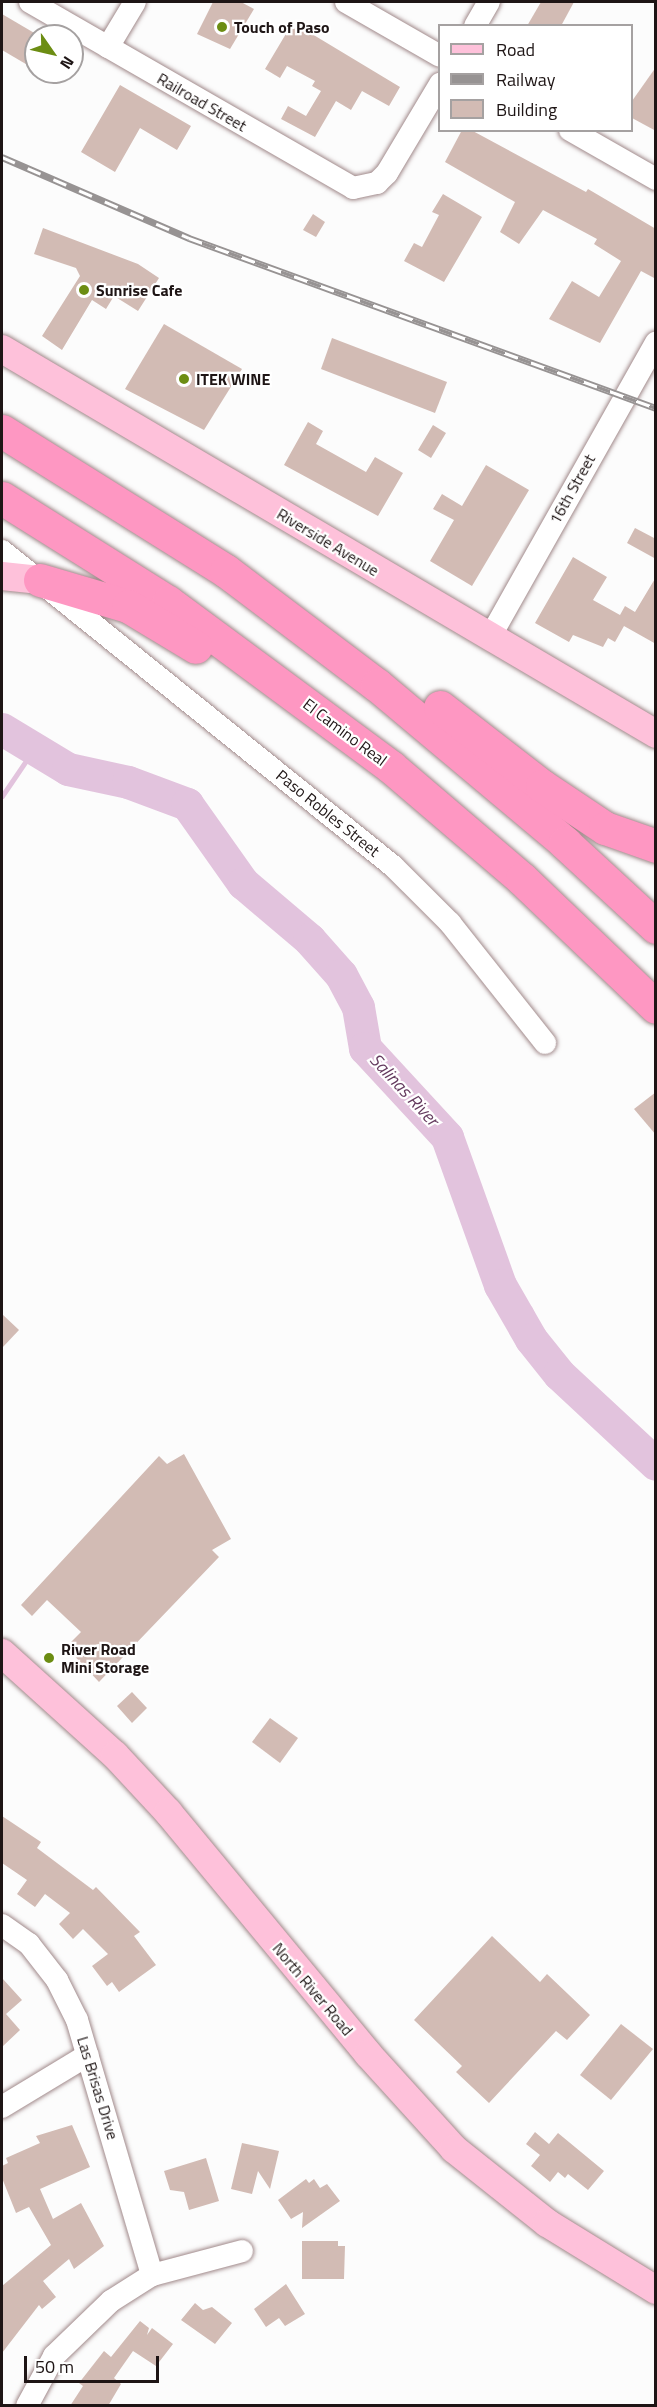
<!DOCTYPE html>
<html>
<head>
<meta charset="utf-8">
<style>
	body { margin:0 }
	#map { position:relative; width:657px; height:2407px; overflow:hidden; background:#fcfcfc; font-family:"Titillium Web",sans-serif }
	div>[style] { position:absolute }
	.water>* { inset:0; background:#e2c3dd }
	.stream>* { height:5px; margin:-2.5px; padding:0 2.5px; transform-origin:2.5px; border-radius:2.5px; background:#e2c3dd }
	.river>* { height:33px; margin:-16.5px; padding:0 16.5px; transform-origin:16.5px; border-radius:16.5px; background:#e2c3dd }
	.building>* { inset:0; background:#d2bbb4 }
	.roads { filter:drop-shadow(0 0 2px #a18a8b) drop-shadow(0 0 2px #a18a8b) }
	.minor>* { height:22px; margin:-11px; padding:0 11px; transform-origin:11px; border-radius:11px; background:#fff }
	.major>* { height:28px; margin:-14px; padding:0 14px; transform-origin:14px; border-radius:14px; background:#fec1da }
	.highway>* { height:33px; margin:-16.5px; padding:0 16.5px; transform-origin:16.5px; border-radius:16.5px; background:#fe97c2 }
	.rail>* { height:7px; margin-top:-3.5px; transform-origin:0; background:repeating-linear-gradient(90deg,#fff 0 14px,#979393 0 28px); box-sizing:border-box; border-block:2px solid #979393 }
	.dots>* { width:16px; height:16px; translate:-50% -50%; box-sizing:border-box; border:3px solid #fff; border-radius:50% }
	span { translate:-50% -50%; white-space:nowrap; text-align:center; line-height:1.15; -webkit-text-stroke:4.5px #fff; paint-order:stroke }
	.poi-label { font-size:16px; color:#1e1515; font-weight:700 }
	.left { translate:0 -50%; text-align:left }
	.street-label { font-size:16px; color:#1e1515 }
	.water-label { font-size:18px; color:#643a5e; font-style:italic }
	.frame { position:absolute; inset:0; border:3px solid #1e1515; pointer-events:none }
	.legend { position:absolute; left:438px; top:24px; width:195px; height:108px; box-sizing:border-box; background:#fff; border:2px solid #a5a1a1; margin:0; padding:8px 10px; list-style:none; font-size:18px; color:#1e1515 }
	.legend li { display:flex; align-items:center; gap:12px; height:30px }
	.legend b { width:30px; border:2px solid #a5a1a1 }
	.north { position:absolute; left:24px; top:24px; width:60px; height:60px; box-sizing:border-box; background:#fff; border:2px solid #a5a1a1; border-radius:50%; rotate:124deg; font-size:16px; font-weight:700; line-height:24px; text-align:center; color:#1e1515 }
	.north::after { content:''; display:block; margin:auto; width:21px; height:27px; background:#6c8d13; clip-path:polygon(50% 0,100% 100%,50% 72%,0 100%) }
	.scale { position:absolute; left:24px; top:2356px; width:135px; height:27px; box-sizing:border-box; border:3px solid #1e1515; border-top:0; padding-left:8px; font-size:18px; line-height:21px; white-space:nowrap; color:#1e1515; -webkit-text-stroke:4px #fff; paint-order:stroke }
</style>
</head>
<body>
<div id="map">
	<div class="water">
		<i style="clip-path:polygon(500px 1285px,532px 1307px,560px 1368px,556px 1384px,543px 1379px,511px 1329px)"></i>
	</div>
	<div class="stream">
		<i style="left:2px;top:796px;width:57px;rotate:-55.8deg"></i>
	</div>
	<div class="river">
		<i style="left:2px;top:729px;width:77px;rotate:31.2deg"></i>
		<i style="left:68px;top:769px;width:61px;rotate:12.2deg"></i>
		<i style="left:128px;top:782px;width:63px;rotate:20.4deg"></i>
		<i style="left:187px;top:804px;width:97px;rotate:54.7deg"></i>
		<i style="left:243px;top:883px;width:87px;rotate:40.3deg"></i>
		<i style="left:309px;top:939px;width:48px;rotate:48.4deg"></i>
		<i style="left:341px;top:975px;width:36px;rotate:62deg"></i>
		<i style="left:358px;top:1007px;width:42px;rotate:80.3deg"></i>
		<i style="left:365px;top:1048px;width:121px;rotate:47.3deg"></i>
		<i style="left:447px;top:1137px;width:157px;rotate:70.3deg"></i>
		<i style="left:500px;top:1285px;width:62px;rotate:60.1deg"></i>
		<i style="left:531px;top:1339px;width:45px;rotate:51.3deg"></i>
		<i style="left:559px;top:1374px;width:132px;rotate:42.9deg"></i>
	</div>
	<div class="building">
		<i style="clip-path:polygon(213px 2px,241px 2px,254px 9px,230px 49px,197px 34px)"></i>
		<i style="clip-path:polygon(541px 2px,574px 2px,561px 26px,527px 26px)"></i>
		<i style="clip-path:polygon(2px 14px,36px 34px,36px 70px,2px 50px)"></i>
		<i style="clip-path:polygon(290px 27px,312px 34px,400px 87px,389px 106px,362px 91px,351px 110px,336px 101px,315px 137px,281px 119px,288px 106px,306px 116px,321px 91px,312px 86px,315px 81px,287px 66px,280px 78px,265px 69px)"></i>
		<i style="clip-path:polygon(656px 67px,656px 131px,632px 118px,632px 101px)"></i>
		<i style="clip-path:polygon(120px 85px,191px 126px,177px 150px,140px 128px,115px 172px,81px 152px)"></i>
		<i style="clip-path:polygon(462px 130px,471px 130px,586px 192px,588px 189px,656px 229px,656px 279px,641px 271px,600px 343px,549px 319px,572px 281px,599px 297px,621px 261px,594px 244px,597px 239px,543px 210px,519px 244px,500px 232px,515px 202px,445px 162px)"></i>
		<i style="clip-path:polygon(443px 194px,482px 217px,444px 282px,404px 261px,414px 243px,422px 247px,439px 215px,432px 212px)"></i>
		<i style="clip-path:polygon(313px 214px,325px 222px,316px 237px,303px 230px)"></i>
		<i style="clip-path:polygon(43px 228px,138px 264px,159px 278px,138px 311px,114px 296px,106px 309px,92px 300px,62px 350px,42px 336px,80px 276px,76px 268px,34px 254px)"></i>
		<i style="clip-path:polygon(164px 324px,242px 369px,204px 430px,125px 389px)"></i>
		<i style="clip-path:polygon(332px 338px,447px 382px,435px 413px,321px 369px)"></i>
		<i style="clip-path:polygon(308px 422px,323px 431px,316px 444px,366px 472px,375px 457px,403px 473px,378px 516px,284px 465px)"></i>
		<i style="clip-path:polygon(433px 425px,446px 433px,431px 458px,418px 450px)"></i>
		<i style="clip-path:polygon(486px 465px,529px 490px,472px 586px,430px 561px,454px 520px,433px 509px,442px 494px,462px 506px)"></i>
		<i style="clip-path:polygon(635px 528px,656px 539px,656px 559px,627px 543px)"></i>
		<i style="clip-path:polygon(573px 557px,607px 577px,593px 600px,620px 615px,625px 606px,635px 612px,656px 577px,656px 644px,624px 626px,615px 642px,608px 638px,603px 647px,573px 635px,569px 642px,535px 623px)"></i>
		<i style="clip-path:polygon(656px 1092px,656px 1135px,634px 1109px)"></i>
		<i style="clip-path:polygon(2px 1314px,19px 1330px,2px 1348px)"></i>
		<i style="clip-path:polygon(184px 1454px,231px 1539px,212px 1550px,219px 1557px,99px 1682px,66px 1647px,81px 1632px,47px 1600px,32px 1616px,21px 1605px,159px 1456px,167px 1464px)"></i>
		<i style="clip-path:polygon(132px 1692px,147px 1708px,132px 1723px,117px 1706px)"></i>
		<i style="clip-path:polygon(270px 1718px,298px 1738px,280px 1763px,252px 1742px)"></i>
		<i style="clip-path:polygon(2px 1816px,41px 1842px,37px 1848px,93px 1890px,96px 1887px,140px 1932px,134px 1936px,156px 1965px,119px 1992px,112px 1982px,107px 1986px,92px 1966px,108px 1954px,83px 1929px,73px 1939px,59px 1924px,70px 1913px,45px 1894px,35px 1907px,17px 1894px,27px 1880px,2px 1863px)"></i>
		<i style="clip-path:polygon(492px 1936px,540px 1982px,547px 1974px,590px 2015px,567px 2040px,556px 2031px,489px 2103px,456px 2072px,462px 2066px,414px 2020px)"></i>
		<i style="clip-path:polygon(2px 1978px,22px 2000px,6px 2014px,20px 2030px,2px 2047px)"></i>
		<i style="clip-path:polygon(621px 2024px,653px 2049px,611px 2100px,580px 2075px)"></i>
		<i style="clip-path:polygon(72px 2125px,90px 2167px,40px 2189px,53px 2219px,81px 2203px,104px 2246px,74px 2269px,69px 2259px,43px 2281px,56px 2297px,42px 2309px,39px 2305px,2px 2353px,2px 2286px,51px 2245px,29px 2207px,16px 2213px,2px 2178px,2px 2166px,8px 2163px,6px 2158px,40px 2143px,36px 2136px)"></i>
		<i style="clip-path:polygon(535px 2132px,549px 2144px,558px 2133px,604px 2171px,588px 2190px,568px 2174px,565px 2178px,558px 2172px,550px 2182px,531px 2166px,540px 2155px,526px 2144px)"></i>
		<i style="clip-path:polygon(242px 2143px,279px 2151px,270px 2189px,258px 2171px,252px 2194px,231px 2189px)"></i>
		<i style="clip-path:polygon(206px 2158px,219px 2201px,189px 2210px,184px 2192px,170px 2190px,164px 2171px)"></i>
		<i style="clip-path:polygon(306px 2179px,309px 2183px,314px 2179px,320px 2188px,327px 2184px,340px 2201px,302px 2228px,303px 2212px,291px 2219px,278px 2200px)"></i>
		<i style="clip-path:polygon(302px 2241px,338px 2241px,338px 2246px,345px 2246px,344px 2279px,302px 2279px)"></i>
		<i style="clip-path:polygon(286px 2284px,305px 2314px,285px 2326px,279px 2318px,266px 2327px,254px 2309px)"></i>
		<i style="clip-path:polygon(195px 2303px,203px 2310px,212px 2307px,232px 2323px,215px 2344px,181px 2320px)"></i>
		<i style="clip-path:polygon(140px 2321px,149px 2328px,147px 2335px,152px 2328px,173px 2344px,156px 2366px,133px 2351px,114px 2378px,121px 2384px,108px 2406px,70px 2406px,83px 2386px,79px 2383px,104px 2351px,111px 2357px)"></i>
	</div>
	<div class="roads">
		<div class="minor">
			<i style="left:30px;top:2px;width:373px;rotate:29.9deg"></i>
			<i style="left:353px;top:188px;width:25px;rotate:-12deg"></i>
			<i style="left:377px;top:183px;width:14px;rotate:-45deg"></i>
			<i style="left:387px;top:173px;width:104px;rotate:-59.2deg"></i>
			<i style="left:346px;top:2px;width:108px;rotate:29.9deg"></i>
			<i style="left:475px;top:26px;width:28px;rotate:-60deg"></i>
			<i style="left:108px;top:47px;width:52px;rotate:-59deg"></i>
			<i style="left:570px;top:130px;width:99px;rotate:29.7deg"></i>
			<i style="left:2px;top:551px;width:502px;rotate:38.86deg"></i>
			<i style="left:393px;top:866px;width:81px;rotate:45deg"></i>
			<i style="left:450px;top:923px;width:153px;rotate:51.6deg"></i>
			<i style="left:490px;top:637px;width:338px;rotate:-60.6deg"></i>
			<i style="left:2px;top:1925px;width:33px;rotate:35deg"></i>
			<i style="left:29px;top:1944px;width:46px;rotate:52.1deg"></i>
			<i style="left:57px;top:1980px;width:45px;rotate:63.4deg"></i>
			<i style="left:77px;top:2020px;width:266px;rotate:73.6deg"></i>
			<i style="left:2px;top:2107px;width:100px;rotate:-31.2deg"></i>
			<i style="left:27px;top:2406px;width:57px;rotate:-61.6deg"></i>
			<i style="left:54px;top:2356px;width:79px;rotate:-44deg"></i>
			<i style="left:111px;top:2301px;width:49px;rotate:-32.4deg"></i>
			<i style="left:152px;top:2275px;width:93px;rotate:-14.9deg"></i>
		</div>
		<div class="major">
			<i style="left:2px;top:349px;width:759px;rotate:30.48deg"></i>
			<i style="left:2px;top:576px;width:38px;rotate:6deg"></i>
			<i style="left:2px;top:1653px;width:152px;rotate:42.1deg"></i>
			<i style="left:115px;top:1755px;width:78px;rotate:47.1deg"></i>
			<i style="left:168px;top:1812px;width:314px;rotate:50.4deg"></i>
			<i style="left:368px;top:2054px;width:128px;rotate:47.8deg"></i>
			<i style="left:454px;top:2149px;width:119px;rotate:38.5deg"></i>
			<i style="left:547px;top:2223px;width:128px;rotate:31.6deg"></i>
		</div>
		<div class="highway">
			<i style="left:2px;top:431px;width:264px;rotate:32deg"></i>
			<i style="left:226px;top:571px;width:189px;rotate:37.1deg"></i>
			<i style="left:377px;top:685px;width:246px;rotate:40deg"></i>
			<i style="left:565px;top:843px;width:124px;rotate:42.7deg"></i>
			<i style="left:2px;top:498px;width:196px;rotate:32.1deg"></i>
			<i style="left:168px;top:602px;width:277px;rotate:36.5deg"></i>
			<i style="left:391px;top:767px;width:172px;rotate:40.5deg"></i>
			<i style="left:522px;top:879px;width:185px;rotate:43.7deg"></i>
			<i style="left:40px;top:580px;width:92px;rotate:16.5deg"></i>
			<i style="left:128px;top:606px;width:79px;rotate:31.1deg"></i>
			<i style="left:440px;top:707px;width:129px;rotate:37.8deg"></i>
			<i style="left:542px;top:786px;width:76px;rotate:33.7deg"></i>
			<i style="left:605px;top:828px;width:54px;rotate:19.4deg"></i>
		</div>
	</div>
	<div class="rail">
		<i style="left:2px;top:157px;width:204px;rotate:23.4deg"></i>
		<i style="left:189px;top:238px;width:497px;rotate:20deg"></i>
	</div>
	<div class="dots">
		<i style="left:222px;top:27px;background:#6c8d13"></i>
		<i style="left:84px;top:290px;background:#6c8d13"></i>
		<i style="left:184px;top:379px;background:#6c8d13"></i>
		<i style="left:49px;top:1658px;background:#6c8d13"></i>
	</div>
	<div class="poi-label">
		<span class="left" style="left:234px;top:27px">Touch of Paso</span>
		<span class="left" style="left:96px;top:290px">Sunrise Cafe</span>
		<span class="left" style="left:196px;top:379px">ITEK WINE</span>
		<span class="left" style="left:61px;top:1658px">River Road<br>Mini Storage</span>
	</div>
	<div class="street-label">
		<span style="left:202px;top:102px;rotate:30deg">Railroad Street</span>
		<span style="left:572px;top:489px;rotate:-61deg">16th Street</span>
		<span style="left:328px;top:542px;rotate:31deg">Riverside Avenue</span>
		<span style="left:345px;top:732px;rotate:37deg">El Camino Real</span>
		<span style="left:328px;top:813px;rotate:39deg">Paso Robles Street</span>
		<span style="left:313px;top:1989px;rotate:50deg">North River Road</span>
		<span style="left:98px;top:2088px;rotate:73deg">Las Brisas Drive</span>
	</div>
	<div class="water-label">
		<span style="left:404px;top:1090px;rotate:47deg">Salinas River</span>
	</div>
	<div class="frame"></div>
	<ul class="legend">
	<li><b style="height:8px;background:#fec1da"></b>Road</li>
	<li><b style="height:8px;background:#979393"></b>Railway</li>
	<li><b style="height:16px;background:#d2bbb4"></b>Building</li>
	</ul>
	<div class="north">N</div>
	<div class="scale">50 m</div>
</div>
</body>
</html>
